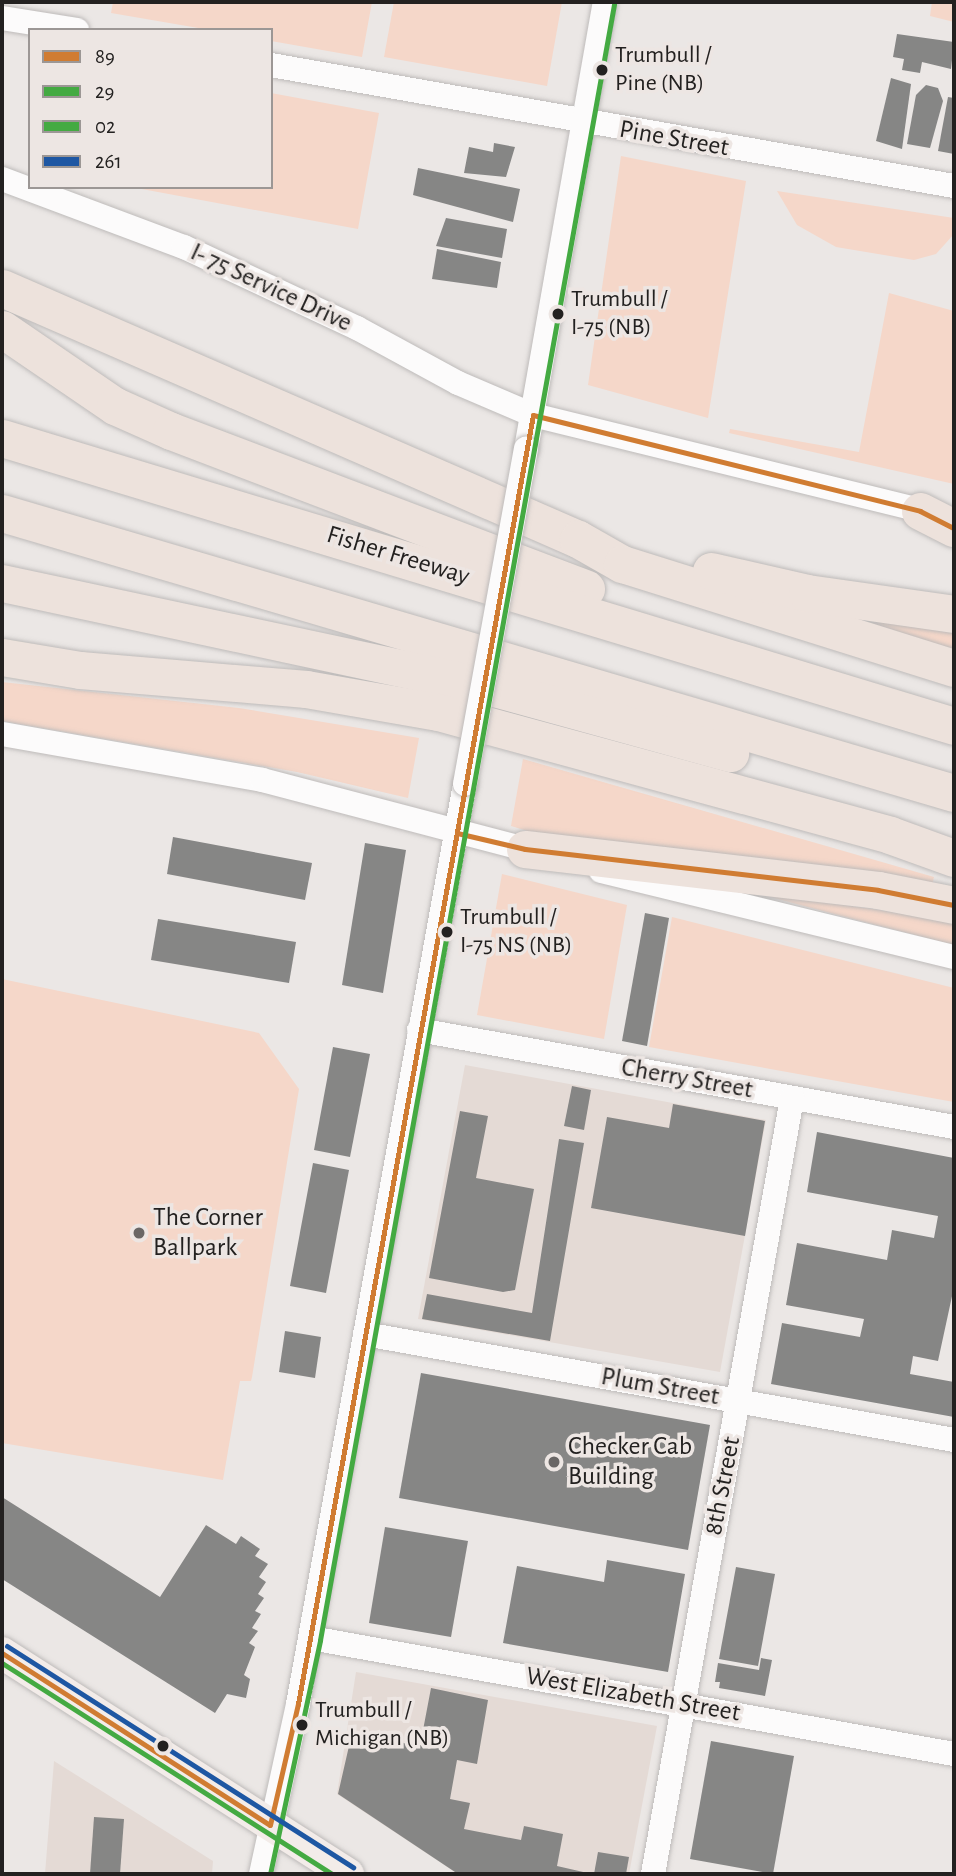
<!DOCTYPE html>
<html>
<head>
<meta charset="utf-8">
<style>
	body { margin:0 }
	#map { position:relative; width:956px; height:1876px; overflow:hidden; background:#ebe7e5; font-family:"Alegreya Sans",sans-serif }
	div>[style] { position:absolute }
	.built>* { inset:0; background:#e4dad5 }
	.green>* { inset:0; background:#f5d7c9 }
	.building>* { inset:0; background:#868685 }
	.roads { filter:drop-shadow(0 0 2px #bebbba) drop-shadow(0 0 2px #bebbba) }
	.minor>* { height:24px; margin:-12px; padding:0 12px; transform-origin:12px; border-radius:12px; background:#fcfbfb }
	.major>* { height:32px; margin:-16px; padding:0 16px; transform-origin:16px; border-radius:16px; background:#f3ece9 }
	.highway>* { height:37px; margin:-18.5px; padding:0 18.5px; transform-origin:18.5px; border-radius:18.5px; background:#ede2dc }
	.bridges { filter:drop-shadow(0 0 2px #bebbba) drop-shadow(0 0 2px #bebbba) }
	.minor-bridge>* { height:24px; margin:-12px; padding:0 12px; transform-origin:12px; border-radius:12px; background:#fcfbfb }
	.bus-1>* { height:5px; margin:-2.5px; padding:0 2.5px; transform-origin:2.5px; border-radius:2.5px; background:#d07c32 }
	.bus-2>* { height:5px; margin:-2.5px; padding:0 2.5px; transform-origin:2.5px; border-radius:2.5px; background:#44aa42 }
	.bus-3>* { height:5px; margin:-2.5px; padding:0 2.5px; transform-origin:2.5px; border-radius:2.5px; background:#44aa42 }
	.bus-4>* { height:5px; margin:-2.5px; padding:0 2.5px; transform-origin:2.5px; border-radius:2.5px; background:#1e57a3 }
	.dots>* { width:19px; height:19px; translate:-50% -50%; box-sizing:border-box; border:4px solid #ede6e3; border-radius:50% }
	span { translate:-50% -50%; white-space:nowrap; text-align:center; line-height:1.15; -webkit-text-stroke:7px #ede6e3; paint-order:stroke }
	.bus-label { font-size:24px; color:#232120 }
	.left { translate:0 -50%; text-align:left }
	.street-label { font-size:26px; color:#232120 }
	.poi-label { font-size:26px; color:#232120 }
	.frame { position:absolute; inset:0; border:4px solid #232120; pointer-events:none }
	.legend { position:absolute; left:28px; top:28px; width:245px; height:161px; box-sizing:border-box; background:#ede6e3; border:2px solid #9c9795; margin:0; padding:9px 12px; list-style:none; font-size:21px; color:#232120 }
	.legend li { display:flex; align-items:center; gap:14px; height:35px }
	.legend b { width:35px; border:2px solid #9c9795 }
</style>
</head>
<body>
<div id="map">
	<div class="built">
		<i style="clip-path:polygon(465px 1065px,766px 1120px,720px 1372px,418px 1319px)"></i>
		<i style="clip-path:polygon(356px 1672px,657px 1726px,629px 1874px,458px 1874px,337px 1794px)"></i>
		<i style="clip-path:polygon(54px 1761px,213px 1861px,212px 1874px,45px 1874px)"></i>
	</div>
	<div class="green">
		<i style="clip-path:polygon(113px 2px,372px 2px,362px 57px,271px 41px,271px 30px,210px 30px,111px 13px)"></i>
		<i style="clip-path:polygon(394px 2px,562px 2px,547px 86px,384px 57px)"></i>
		<i style="clip-path:polygon(932px 2px,954px 2px,954px 22px,930px 16px)"></i>
		<i style="clip-path:polygon(271px 93px,379px 113px,358px 229px,131px 187px,271px 187px)"></i>
		<i style="clip-path:polygon(621px 156px,746px 181px,708px 418px,588px 385px)"></i>
		<i style="clip-path:polygon(777px 191px,954px 218px,954px 234px,936px 254px,914px 260px,836px 247px,797px 225px)"></i>
		<i style="clip-path:polygon(889px 293px,954px 311px,954px 484px,729px 433px,730px 429px,859px 452px)"></i>
		<i style="clip-path:polygon(840px 610px,954px 627px,954px 654px,838px 619px)"></i>
		<i style="clip-path:polygon(2px 682px,239px 708px,419px 738px,408px 798px,297px 772px,2px 721px)"></i>
		<i style="clip-path:polygon(523px 759px,934px 877px,932px 885px,544px 836px,511px 826px)"></i>
		<i style="clip-path:polygon(502px 874px,627px 905px,604px 1039px,477px 1015px)"></i>
		<i style="clip-path:polygon(744px 890px,954px 921px,954px 945px,834px 914px)"></i>
		<i style="clip-path:polygon(672px 917px,954px 988px,954px 1102px,649px 1047px)"></i>
		<i style="clip-path:polygon(2px 979px,259px 1033px,299px 1089px,252px 1377px,251px 1381px,240px 1381px,223px 1480px,2px 1443px)"></i>
	</div>
	<div class="building">
		<i style="clip-path:polygon(897px 34px,954px 42px,951px 69px,922px 62px,920px 73px,902px 70px,904px 59px,893px 57px)"></i>
		<i style="clip-path:polygon(891px 78px,911px 84px,902px 149px,876px 141px)"></i>
		<i style="clip-path:polygon(926px 85px,938px 88px,943px 101px,930px 148px,907px 144px,916px 95px)"></i>
		<i style="clip-path:polygon(948px 97px,954px 98px,954px 154px,938px 151px)"></i>
		<i style="clip-path:polygon(494px 143px,515px 147px,506px 177px,464px 173px,469px 147px,493px 152px)"></i>
		<i style="clip-path:polygon(418px 168px,520px 189px,513px 222px,413px 195px)"></i>
		<i style="clip-path:polygon(446px 218px,507px 229px,502px 258px,436px 246px)"></i>
		<i style="clip-path:polygon(437px 249px,501px 262px,497px 288px,432px 279px)"></i>
		<i style="clip-path:polygon(173px 837px,312px 863px,305px 900px,167px 874px)"></i>
		<i style="clip-path:polygon(365px 843px,406px 850px,383px 993px,342px 985px)"></i>
		<i style="clip-path:polygon(645px 913px,669px 918px,647px 1046px,622px 1041px)"></i>
		<i style="clip-path:polygon(158px 919px,296px 942px,289px 983px,151px 960px)"></i>
		<i style="clip-path:polygon(333px 1047px,370px 1054px,350px 1157px,314px 1150px)"></i>
		<i style="clip-path:polygon(572px 1086px,591px 1090px,584px 1130px,564px 1126px)"></i>
		<i style="clip-path:polygon(673px 1104px,765px 1121px,745px 1236px,591px 1208px,607px 1117px,669px 1128px)"></i>
		<i style="clip-path:polygon(460px 1111px,488px 1116px,476px 1178px,534px 1189px,515px 1290px,503px 1292px,429px 1278px)"></i>
		<i style="clip-path:polygon(817px 1132px,954px 1158px,954px 1287px,938px 1361px,913px 1356px,910px 1374px,954px 1382px,954px 1417px,771px 1384px,782px 1323px,860px 1337px,864px 1319px,786px 1305px,797px 1243px,887px 1260px,892px 1230px,934px 1238px,938px 1216px,807px 1192px)"></i>
		<i style="clip-path:polygon(559px 1139px,584px 1143px,550px 1341px,422px 1319px,427px 1294px,532px 1313px)"></i>
		<i style="clip-path:polygon(313px 1163px,349px 1170px,326px 1293px,290px 1286px)"></i>
		<i style="clip-path:polygon(285px 1331px,321px 1337px,315px 1378px,279px 1372px)"></i>
		<i style="clip-path:polygon(421px 1373px,710px 1425px,688px 1550px,399px 1498px)"></i>
		<i style="clip-path:polygon(2px 1497px,160px 1597px,206px 1525px,236px 1544px,241px 1536px,260px 1549px,255px 1556px,268px 1564px,259px 1577px,266px 1582px,258px 1594px,264px 1598px,255px 1611px,261px 1614px,252px 1628px,258px 1631px,249px 1643px,255px 1647px,244px 1675px,250px 1679px,246px 1698px,227px 1694px,215px 1713px,2px 1579px)"></i>
		<i style="clip-path:polygon(385px 1527px,468px 1541px,451px 1637px,369px 1623px)"></i>
		<i style="clip-path:polygon(607px 1560px,685px 1574px,668px 1672px,503px 1643px,517px 1566px,604px 1582px)"></i>
		<i style="clip-path:polygon(736px 1567px,775px 1574px,758px 1666px,719px 1659px)"></i>
		<i style="clip-path:polygon(761px 1658px,772px 1660px,765px 1696px,719px 1688px,720px 1682px,715px 1682px,718px 1663px,759px 1670px)"></i>
		<i style="clip-path:polygon(431px 1688px,488px 1700px,477px 1764px,457px 1760px,450px 1799px,470px 1803px,464px 1829px,521px 1840px,524px 1826px,563px 1834px,557px 1866px,592px 1874px,458px 1874px,338px 1794px,352px 1733px,420px 1746px)"></i>
		<i style="clip-path:polygon(711px 1741px,794px 1756px,773px 1874px,690px 1859px)"></i>
		<i style="clip-path:polygon(94px 1817px,124px 1819px,120px 1874px,90px 1874px)"></i>
		<i style="clip-path:polygon(598px 1852px,629px 1857px,626px 1874px,594px 1874px)"></i>
	</div>
	<div class="roads">
		<div class="minor">
			<i style="left:2px;top:18px;width:76px;rotate:9.1deg"></i>
			<i style="left:271px;top:65px;width:694px;rotate:10.05deg"></i>
			<i style="left:2px;top:179px;width:194px;rotate:20.5deg"></i>
			<i style="left:184px;top:247px;width:191px;rotate:25.1deg"></i>
			<i style="left:357px;top:328px;width:115px;rotate:28.6deg"></i>
			<i style="left:458px;top:383px;width:82px;rotate:23.1deg"></i>
			<i style="left:533px;top:415px;width:415px;rotate:13.8deg"></i>
			<i style="left:526px;top:449px;width:454px;rotate:-80deg"></i>
			<i style="left:2px;top:734px;width:264px;rotate:10deg"></i>
			<i style="left:262px;top:780px;width:287px;rotate:14.7deg"></i>
			<i style="left:601px;top:871px;width:363px;rotate:13.7deg"></i>
			<i style="left:419px;top:1030px;width:544px;rotate:10.28deg"></i>
			<i style="left:365px;top:1334px;width:598px;rotate:10.2deg"></i>
			<i style="left:311px;top:1638px;width:653px;rotate:10.23deg"></i>
			<i style="left:261px;top:1874px;width:174px;rotate:-77.7deg"></i>
			<i style="left:298px;top:1704px;width:935px;rotate:-79.71deg"></i>
			<i style="left:653px;top:1874px;width:788px;rotate:-79.84deg"></i>
		</div>
		<div class="major">
			<i style="left:2px;top:1653px;width:411px;rotate:32.6deg"></i>
		</div>
		<div class="highway">
			<i style="left:2px;top:288px;width:628px;rotate:23.55deg"></i>
			<i style="left:578px;top:539px;width:51px;rotate:29.6deg"></i>
			<i style="left:622px;top:564px;width:348px;rotate:17.4deg"></i>
			<i style="left:2px;top:329px;width:137px;rotate:34.3deg"></i>
			<i style="left:115px;top:406px;width:61px;rotate:24.1deg"></i>
			<i style="left:171px;top:431px;width:444px;rotate:20.8deg"></i>
			<i style="left:2px;top:438px;width:995px;rotate:16.83deg"></i>
			<i style="left:920px;top:511px;width:38px;rotate:27deg"></i>
			<i style="left:2px;top:513px;width:992px;rotate:16.39deg"></i>
			<i style="left:711px;top:571px;width:98px;rotate:12.9deg"></i>
			<i style="left:807px;top:593px;width:148px;rotate:8.1deg"></i>
			<i style="left:2px;top:583px;width:503px;rotate:12.05deg"></i>
			<i style="left:494px;top:688px;width:245px;rotate:15.4deg"></i>
			<i style="left:2px;top:657px;width:79px;rotate:9.5deg"></i>
			<i style="left:80px;top:670px;width:227px;rotate:4.8deg"></i>
			<i style="left:306px;top:689px;width:134px;rotate:9.9deg"></i>
			<i style="left:438px;top:712px;width:468px;rotate:15.2deg"></i>
			<i style="left:890px;top:835px;width:68px;rotate:19.8deg"></i>
			<i style="left:525px;top:849px;width:355px;rotate:6.6deg"></i>
			<i style="left:878px;top:890px;width:77px;rotate:11.2deg"></i>
		</div>
	</div>
	<div class="bridges">
		<div class="minor-bridge">
			<i style="left:465px;top:784px;width:341px;rotate:-79.7deg"></i>
		</div>
	</div>
	<div class="bus-1">
		<i style="left:457px;top:833px;width:70px;rotate:13.2deg"></i>
		<i style="left:525px;top:849px;width:355px;rotate:6.6deg"></i>
		<i style="left:878px;top:890px;width:77px;rotate:11.2deg"></i>
		<i style="left:2px;top:1653px;width:318px;rotate:32.7deg"></i>
		<i style="left:270px;top:1825px;width:124px;rotate:-77deg"></i>
		<i style="left:298px;top:1704px;width:1310px;rotate:-79.67deg"></i>
		<i style="left:533px;top:415px;width:399px;rotate:13.9deg"></i>
		<i style="left:920px;top:511px;width:38px;rotate:27deg"></i>
	</div>
	<div class="bus-2">
		<i style="left:270px;top:1874px;width:239px;rotate:-77.9deg"></i>
		<i style="left:320px;top:1640px;width:1662px;rotate:-79.81deg"></i>
	</div>
	<div class="bus-3">
		<i style="left:2px;top:1663px;width:392px;rotate:32.6deg"></i>
	</div>
	<div class="bus-4">
		<i style="left:7px;top:1646px;width:411px;rotate:32.6deg"></i>
	</div>
	<div class="dots">
		<i style="left:602px;top:70px;background:#232120"></i>
		<i style="left:558px;top:314px;background:#232120"></i>
		<i style="left:447px;top:932px;background:#232120"></i>
		<i style="left:139px;top:1233px;background:#696665"></i>
		<i style="left:554px;top:1462px;background:#696665"></i>
		<i style="left:302px;top:1725px;background:#232120"></i>
		<i style="left:163px;top:1746px;background:#232120"></i>
	</div>
	<div class="bus-label">
		<span class="left" style="left:615px;top:70px">Trumbull /<br>Pine (NB)</span>
		<span class="left" style="left:571px;top:314px">Trumbull /<br>I-75 (NB)</span>
		<span class="left" style="left:460px;top:932px">Trumbull /<br>I-75 NS (NB)</span>
		<span class="left" style="left:315px;top:1725px">Trumbull /<br>Michigan (NB)</span>
	</div>
	<div class="street-label">
		<span style="left:674px;top:139px;rotate:10deg">Pine Street</span>
		<span style="left:271px;top:288px;rotate:25deg">I- 75 Service Drive</span>
		<span style="left:398px;top:556px;rotate:17deg">Fisher Freeway</span>
		<span style="left:687px;top:1079px;rotate:10deg">Cherry Street</span>
		<span style="left:660px;top:1387px;rotate:10deg">Plum Street</span>
		<span style="left:723px;top:1486px;rotate:-79deg">8th Street</span>
		<span style="left:633px;top:1695px;rotate:10deg">West Elizabeth Street</span>
	</div>
	<div class="poi-label">
		<span class="left" style="left:153px;top:1233px">The Corner<br>Ballpark</span>
		<span class="left" style="left:568px;top:1462px">Checker Cab<br>Building</span>
	</div>
	<div class="frame"></div>
	<ul class="legend">
	<li><b style="height:9px;background:#d07c32"></b>89</li>
	<li><b style="height:9px;background:#44aa42"></b>29</li>
	<li><b style="height:9px;background:#44aa42"></b>02</li>
	<li><b style="height:9px;background:#1e57a3"></b>261</li>
	</ul>
</div>
</body>
</html>
